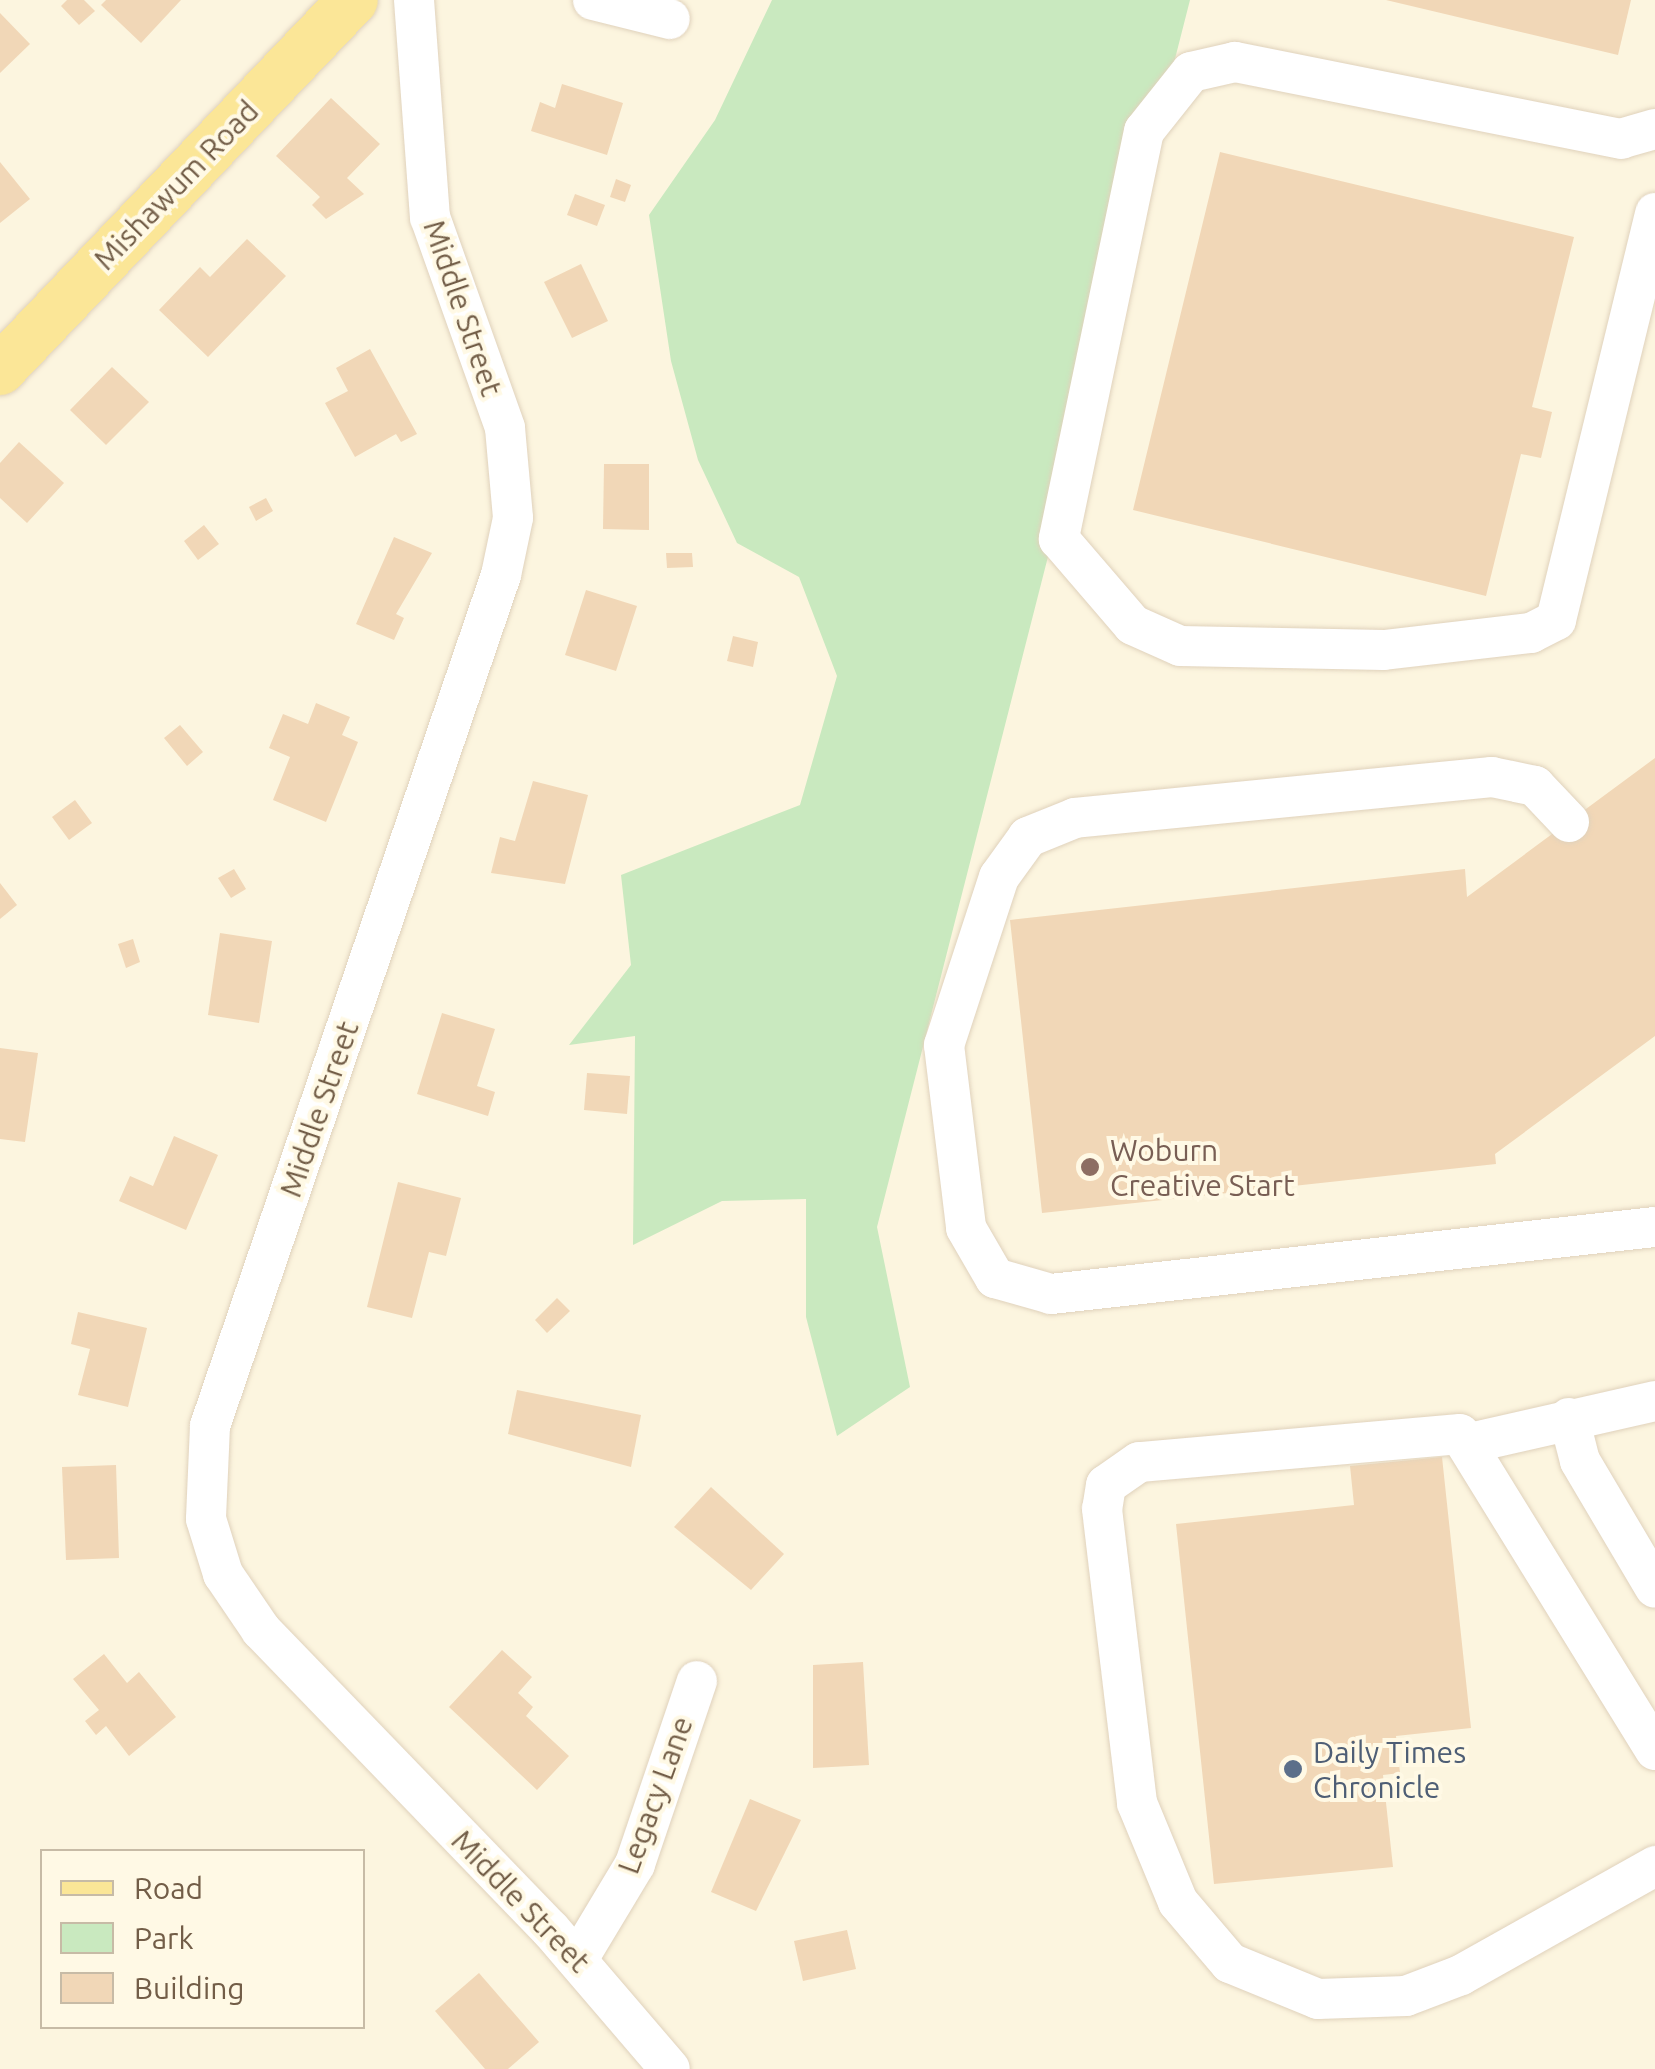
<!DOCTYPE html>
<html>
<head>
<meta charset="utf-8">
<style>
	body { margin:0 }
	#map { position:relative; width:1655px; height:2069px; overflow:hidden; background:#fcf5df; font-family:Ubuntu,sans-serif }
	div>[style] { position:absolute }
	.green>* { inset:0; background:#c9e9bf }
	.building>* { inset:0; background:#f1d7b7 }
	.roads { filter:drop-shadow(0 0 2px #e0d2bc) drop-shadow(0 0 2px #e0d2bc) }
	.minor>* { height:40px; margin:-20px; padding:0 20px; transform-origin:20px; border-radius:20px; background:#fff }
	.major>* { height:50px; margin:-25px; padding:0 25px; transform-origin:25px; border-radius:25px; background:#fbe697 }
	.dots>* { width:28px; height:28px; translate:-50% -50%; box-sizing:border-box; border:5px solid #fff9e5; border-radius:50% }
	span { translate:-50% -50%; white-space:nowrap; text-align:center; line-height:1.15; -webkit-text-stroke:8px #fff9e5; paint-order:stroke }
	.street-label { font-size:30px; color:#725d47 }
	.education-label { font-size:30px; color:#785e54 }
	.left { translate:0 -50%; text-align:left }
	.service-label { font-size:30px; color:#4e5e75 }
	.legend { position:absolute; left:40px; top:1849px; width:325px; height:180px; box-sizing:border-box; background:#fff9e5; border:2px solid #c7bba6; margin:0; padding:12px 18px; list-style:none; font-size:30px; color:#725d47 }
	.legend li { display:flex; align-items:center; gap:20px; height:50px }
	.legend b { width:50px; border:2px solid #c7bba6 }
</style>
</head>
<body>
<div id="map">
	<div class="green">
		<i style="clip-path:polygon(772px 0,1190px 0,877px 1227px,910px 1387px,837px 1436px,806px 1317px,806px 1199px,722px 1201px,633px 1245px,635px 1036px,569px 1045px,631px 965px,621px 875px,800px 805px,837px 676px,799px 577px,737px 543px,698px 460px,671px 361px,649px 215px,715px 120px)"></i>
	</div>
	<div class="building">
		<i style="clip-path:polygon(67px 0,84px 0,95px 11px,79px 25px,61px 6px)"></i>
		<i style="clip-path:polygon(106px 0,181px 0,141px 43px,101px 5px)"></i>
		<i style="clip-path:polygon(1386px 0,1631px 0,1618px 55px)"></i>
		<i style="clip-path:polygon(0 13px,30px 44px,0 73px)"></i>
		<i style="clip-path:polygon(562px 84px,623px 103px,607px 155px,531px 131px,540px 102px,555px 108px)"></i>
		<i style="clip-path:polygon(331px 98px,380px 144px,347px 178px,364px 194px,326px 219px,312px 205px,320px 197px,276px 156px)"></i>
		<i style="clip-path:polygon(1220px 152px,1574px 237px,1532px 407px,1552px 412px,1541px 458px,1521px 454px,1486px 596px,1133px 510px)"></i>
		<i style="clip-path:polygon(0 162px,30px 199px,0 223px)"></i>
		<i style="clip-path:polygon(616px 179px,631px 185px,625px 202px,610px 197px)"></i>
		<i style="clip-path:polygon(575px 194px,605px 205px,597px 226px,567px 215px)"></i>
		<i style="clip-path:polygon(247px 239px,286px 276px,208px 357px,159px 310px,200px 267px,210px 277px)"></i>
		<i style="clip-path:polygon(581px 264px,608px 321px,572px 338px,544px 282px)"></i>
		<i style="clip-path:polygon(370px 349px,417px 434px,401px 442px,396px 434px,355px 457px,325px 403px,348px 391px,336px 368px)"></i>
		<i style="clip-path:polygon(112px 367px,149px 402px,106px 445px,70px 410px)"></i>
		<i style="clip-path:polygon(19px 442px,64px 483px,27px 523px,0 498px,0 463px)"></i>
		<i style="clip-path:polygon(604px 464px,649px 464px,649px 530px,603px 529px)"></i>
		<i style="clip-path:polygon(266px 498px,273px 511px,256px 521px,249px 507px)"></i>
		<i style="clip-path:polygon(204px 525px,219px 544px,198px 560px,184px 541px)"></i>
		<i style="clip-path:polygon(394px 537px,432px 553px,396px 614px,404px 618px,394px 640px,356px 624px)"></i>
		<i style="clip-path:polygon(666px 553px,692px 553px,693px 567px,667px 568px)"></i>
		<i style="clip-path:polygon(586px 590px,637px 606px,616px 671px,565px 655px)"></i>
		<i style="clip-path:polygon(733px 636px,758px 642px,753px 667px,727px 661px)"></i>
		<i style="clip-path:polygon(316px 703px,350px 717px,342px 735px,358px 742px,326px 822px,273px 800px,290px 757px,269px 748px,283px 714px,308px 724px)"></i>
		<i style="clip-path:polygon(180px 725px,203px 752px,187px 766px,164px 738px)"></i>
		<i style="clip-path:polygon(1655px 758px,1655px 1036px,1495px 1154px,1496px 1164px,1042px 1213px,1010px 920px,1465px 869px,1467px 897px)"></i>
		<i style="clip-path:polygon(533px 781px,588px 795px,565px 884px,491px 873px,500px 837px,515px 841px)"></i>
		<i style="clip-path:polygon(75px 800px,92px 823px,69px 840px,52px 817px)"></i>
		<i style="clip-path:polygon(234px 869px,246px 889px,231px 898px,218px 878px)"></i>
		<i style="clip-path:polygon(0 883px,17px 905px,0 919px)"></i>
		<i style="clip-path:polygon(220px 933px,272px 941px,259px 1023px,208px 1015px)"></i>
		<i style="clip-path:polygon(133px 939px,140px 962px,126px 968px,118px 944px)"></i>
		<i style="clip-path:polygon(442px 1013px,495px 1029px,477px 1086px,495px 1092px,488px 1116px,417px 1094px)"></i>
		<i style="clip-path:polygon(0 1048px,38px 1053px,25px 1142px,0 1139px)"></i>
		<i style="clip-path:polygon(587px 1073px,630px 1076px,627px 1114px,584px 1110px)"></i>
		<i style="clip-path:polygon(174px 1136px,218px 1155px,186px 1230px,119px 1201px,130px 1176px,153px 1186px)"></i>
		<i style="clip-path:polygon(398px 1182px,461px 1198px,446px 1256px,429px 1252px,412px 1318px,367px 1307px)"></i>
		<i style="clip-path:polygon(557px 1298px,570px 1311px,547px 1333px,535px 1320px)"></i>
		<i style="clip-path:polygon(78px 1312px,147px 1328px,128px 1407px,78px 1395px,90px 1349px,71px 1344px)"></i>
		<i style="clip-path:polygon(517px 1390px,641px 1415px,631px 1467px,508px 1434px)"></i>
		<i style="clip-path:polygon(1442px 1457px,1471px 1728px,1396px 1736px,1400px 1773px,1383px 1775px,1393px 1867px,1214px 1884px,1176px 1524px,1354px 1505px,1350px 1466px)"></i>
		<i style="clip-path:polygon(116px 1465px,119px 1558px,66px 1560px,62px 1467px)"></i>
		<i style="clip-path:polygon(711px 1487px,784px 1554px,751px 1590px,674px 1527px)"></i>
		<i style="clip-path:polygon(502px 1650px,532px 1677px,518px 1693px,533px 1707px,526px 1716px,569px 1756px,537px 1790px,449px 1707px)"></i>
		<i style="clip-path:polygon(104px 1654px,127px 1683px,139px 1672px,176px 1717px,129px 1756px,106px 1726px,96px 1735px,85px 1721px,99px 1710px,73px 1679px)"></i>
		<i style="clip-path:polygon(863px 1662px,869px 1765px,813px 1768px,813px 1665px)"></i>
		<i style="clip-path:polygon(750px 1799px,801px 1820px,756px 1911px,711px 1892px)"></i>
		<i style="clip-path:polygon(847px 1930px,856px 1969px,803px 1981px,794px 1941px)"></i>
		<i style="clip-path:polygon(479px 1973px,539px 2042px,508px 2069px,485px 2069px,435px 2011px)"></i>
	</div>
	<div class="roads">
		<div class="minor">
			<i style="left:414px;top:0;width:218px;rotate:85.8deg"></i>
			<i style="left:430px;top:217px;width:224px;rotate:70.4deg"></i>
			<i style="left:505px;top:428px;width:90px;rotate:84.9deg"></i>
			<i style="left:513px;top:518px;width:58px;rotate:101.9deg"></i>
			<i style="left:501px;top:575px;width:899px;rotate:108.88deg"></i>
			<i style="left:210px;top:1426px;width:93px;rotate:92.5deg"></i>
			<i style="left:206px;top:1519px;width:58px;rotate:72.8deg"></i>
			<i style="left:223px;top:1574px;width:68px;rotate:55.8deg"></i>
			<i style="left:261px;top:1630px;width:416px;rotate:46deg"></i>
			<i style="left:550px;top:1929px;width:184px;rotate:49.4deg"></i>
			<i style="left:593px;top:0;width:79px;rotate:13.9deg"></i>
			<i style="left:1655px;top:129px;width:35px;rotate:164deg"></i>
			<i style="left:1621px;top:139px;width:394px;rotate:-168.7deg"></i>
			<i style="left:1235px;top:62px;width:45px;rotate:167.2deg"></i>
			<i style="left:1191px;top:72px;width:75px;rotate:128.5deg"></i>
			<i style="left:1144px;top:131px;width:417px;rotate:101.8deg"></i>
			<i style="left:1059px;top:539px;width:113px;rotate:49.3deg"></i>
			<i style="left:1133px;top:625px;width:51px;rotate:24.1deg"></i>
			<i style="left:1180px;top:646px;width:204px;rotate:1.1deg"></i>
			<i style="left:1384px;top:650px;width:148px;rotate:-6.6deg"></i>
			<i style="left:1531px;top:633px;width:28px;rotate:-27deg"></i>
			<i style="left:1556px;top:620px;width:419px;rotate:-76.3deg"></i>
			<i style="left:1569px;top:822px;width:50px;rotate:-133.4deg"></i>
			<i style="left:1535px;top:786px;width:44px;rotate:-168.2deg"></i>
			<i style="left:1492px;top:777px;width:419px;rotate:174.4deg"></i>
			<i style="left:1075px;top:818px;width:51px;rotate:158deg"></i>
			<i style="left:1028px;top:837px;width:49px;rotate:125.9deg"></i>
			<i style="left:999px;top:877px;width:177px;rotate:108.1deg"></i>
			<i style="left:944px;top:1045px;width:184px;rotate:83.1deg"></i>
			<i style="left:966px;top:1228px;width:58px;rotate:59.9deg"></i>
			<i style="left:995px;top:1278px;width:58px;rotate:15.9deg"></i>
			<i style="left:1051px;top:1294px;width:608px;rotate:-6.33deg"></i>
			<i style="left:1569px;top:1418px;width:44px;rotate:75.7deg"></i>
			<i style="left:1580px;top:1461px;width:147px;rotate:59.4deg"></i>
			<i style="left:1470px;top:1443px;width:190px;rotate:-12.8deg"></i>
			<i style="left:1655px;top:1750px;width:371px;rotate:-121.7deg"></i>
			<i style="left:1460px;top:1434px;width:322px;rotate:175deg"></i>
			<i style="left:1139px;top:1462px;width:40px;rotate:145.1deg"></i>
			<i style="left:1106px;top:1485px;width:24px;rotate:99deg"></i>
			<i style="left:1102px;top:1509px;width:296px;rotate:83.2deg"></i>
			<i style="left:1137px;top:1803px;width:107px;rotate:67.5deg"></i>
			<i style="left:1178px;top:1902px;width:80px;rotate:49.6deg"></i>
			<i style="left:1230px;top:1963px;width:95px;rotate:22.2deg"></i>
			<i style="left:1318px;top:1999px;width:88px;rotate:-2deg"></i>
			<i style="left:1406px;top:1996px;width:59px;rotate:-20.9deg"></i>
			<i style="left:1461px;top:1975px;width:223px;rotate:-29.3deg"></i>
			<i style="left:578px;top:1959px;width:111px;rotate:-59deg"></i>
			<i style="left:635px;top:1864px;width:193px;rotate:-71.3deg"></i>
		</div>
		<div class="major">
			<i style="left:0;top:370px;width:511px;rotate:-46.35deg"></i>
		</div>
	</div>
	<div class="dots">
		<i style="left:1090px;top:1167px;background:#8d6e63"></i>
		<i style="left:1293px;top:1769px;background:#5c6f8a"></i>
	</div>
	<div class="street-label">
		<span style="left:176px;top:185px;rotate:-46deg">Mishawum Road</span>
		<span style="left:463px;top:308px;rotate:71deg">Middle Street</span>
		<span style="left:319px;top:1109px;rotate:-71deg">Middle Street</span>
		<span style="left:655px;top:1795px;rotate:-70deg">Legacy Lane</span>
		<span style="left:521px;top:1901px;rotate:46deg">Middle Street</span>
	</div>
	<div class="education-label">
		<span class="left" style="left:1110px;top:1167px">Woburn<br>Creative Start</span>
	</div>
	<div class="service-label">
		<span class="left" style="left:1313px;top:1769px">Daily Times<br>Chronicle</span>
	</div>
	<ul class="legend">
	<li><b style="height:12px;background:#fbe697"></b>Road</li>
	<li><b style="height:28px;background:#c9e9bf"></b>Park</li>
	<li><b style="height:28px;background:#f1d7b7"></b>Building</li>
	</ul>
</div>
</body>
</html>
